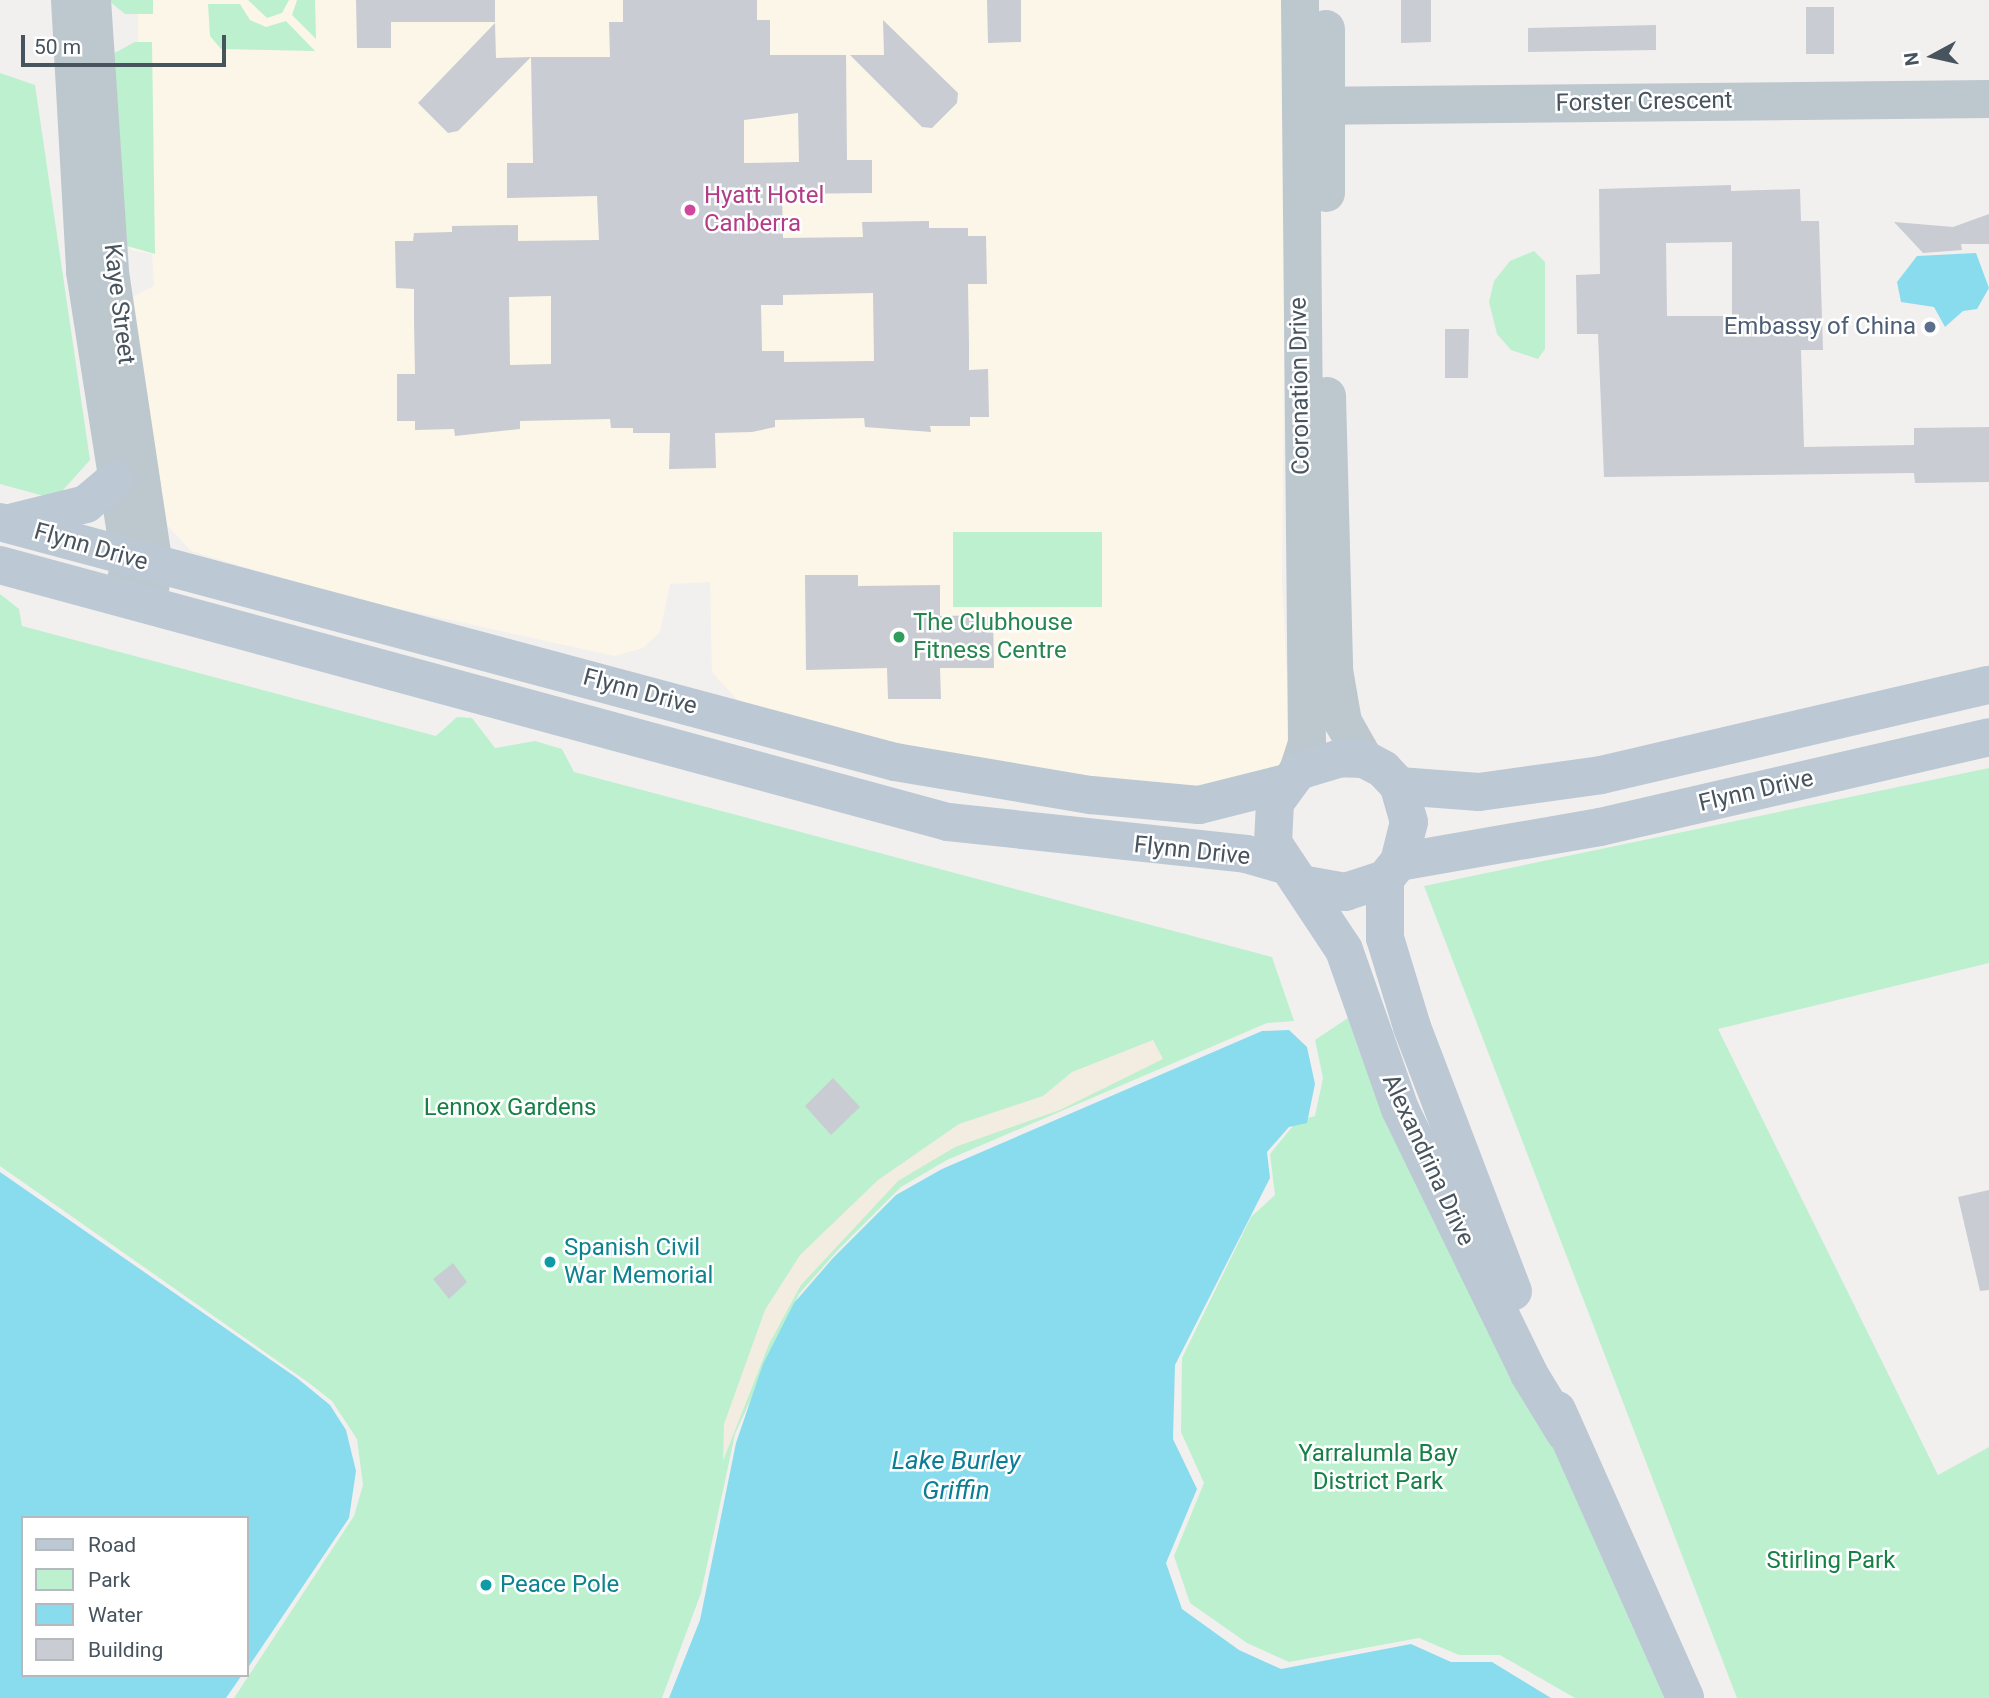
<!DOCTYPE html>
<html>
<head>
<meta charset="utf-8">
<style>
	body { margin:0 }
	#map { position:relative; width:1989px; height:1698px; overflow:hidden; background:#f2efef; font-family:Roboto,sans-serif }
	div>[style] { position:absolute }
	.commercial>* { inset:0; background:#fcf6e8 }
	.green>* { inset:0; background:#bdf0cf }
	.sand>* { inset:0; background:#f3ece0 }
	.water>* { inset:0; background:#89dced }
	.building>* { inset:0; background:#c9ccd2 }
	.minor>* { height:32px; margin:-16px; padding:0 16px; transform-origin:16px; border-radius:16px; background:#bdc7ce }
	.tertiary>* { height:38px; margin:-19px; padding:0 19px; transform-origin:19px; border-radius:19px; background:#bdc7ce }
	.secondary>* { height:38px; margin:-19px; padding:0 19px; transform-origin:19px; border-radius:19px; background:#bcc8d3 }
	.dots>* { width:19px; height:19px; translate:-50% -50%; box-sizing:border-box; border:4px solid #fff; border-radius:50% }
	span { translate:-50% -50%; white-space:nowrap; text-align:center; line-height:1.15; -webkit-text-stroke:5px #fff; paint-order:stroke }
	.street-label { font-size:24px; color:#47535d }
	.hotel-label { font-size:24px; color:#b23c85 }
	.left { translate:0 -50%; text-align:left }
	.service-label { font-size:24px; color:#4e5e75 }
	.right { translate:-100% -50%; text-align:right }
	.leisure-label { font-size:24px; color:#27864d }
	.park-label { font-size:24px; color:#168047 }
	.culture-label { font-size:24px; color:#0d838f }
	.water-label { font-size:26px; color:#0b7e96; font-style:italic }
	.legend { position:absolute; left:21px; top:1516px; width:228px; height:161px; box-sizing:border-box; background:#fff; border:2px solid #b5babe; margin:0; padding:9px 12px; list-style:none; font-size:21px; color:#47535d }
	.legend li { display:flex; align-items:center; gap:14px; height:35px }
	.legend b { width:35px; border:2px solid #b5babe }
	.north { position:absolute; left:1898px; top:21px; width:70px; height:70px; -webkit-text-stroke:5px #fff; paint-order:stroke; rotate:262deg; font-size:19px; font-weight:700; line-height:28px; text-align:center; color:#47535d }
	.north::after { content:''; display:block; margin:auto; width:24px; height:32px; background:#47535d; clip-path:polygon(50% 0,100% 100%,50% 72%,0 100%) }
	.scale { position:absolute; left:21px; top:35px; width:205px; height:32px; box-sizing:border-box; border:4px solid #47535d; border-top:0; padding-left:9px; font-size:21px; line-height:24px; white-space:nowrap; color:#47535d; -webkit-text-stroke:5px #fff; paint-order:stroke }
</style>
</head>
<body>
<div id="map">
	<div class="commercial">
		<i style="clip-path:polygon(108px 0,1287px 0,1282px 583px,1290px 738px,1278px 768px,1210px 787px,1088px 777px,916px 749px,741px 704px,712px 672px,710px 582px,670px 584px,660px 632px,643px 648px,615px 656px,354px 599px,191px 551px,167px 525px,132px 297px,154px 286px,152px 254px,131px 250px,116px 51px,138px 42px,138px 15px)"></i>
	</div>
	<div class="green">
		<i style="clip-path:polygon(108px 0,153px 0,153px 14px,125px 14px)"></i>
		<i style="clip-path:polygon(248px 0,289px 0,282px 13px,267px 18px)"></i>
		<i style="clip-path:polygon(297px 0,315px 0,316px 39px,292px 15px)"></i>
		<i style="clip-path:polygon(208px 4px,240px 4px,250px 20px,266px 27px,286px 21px,315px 51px,221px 49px,210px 36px)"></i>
		<i style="clip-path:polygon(135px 42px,152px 42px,155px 254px,127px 246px,114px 53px)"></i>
		<i style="clip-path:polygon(0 73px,35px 85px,90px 460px,55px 499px,0 484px)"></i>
		<i style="clip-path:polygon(1534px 251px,1545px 262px,1545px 349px,1538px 359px,1511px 350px,1497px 334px,1489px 302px,1494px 281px,1510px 261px)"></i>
		<i style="clip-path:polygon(953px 532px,1102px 532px,1102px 607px,953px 607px)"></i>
		<i style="clip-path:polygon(0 594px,19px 609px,22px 626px,436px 736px,457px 717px,472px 718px,495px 748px,535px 741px,562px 749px,574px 772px,1272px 957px,1294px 1021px,1267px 1023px,947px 1160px,901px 1187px,838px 1250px,799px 1294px,735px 1434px,701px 1593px,662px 1698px,234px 1698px,354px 1516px,363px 1485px,357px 1439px,332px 1401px,309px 1383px,0 1166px)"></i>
		<i style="clip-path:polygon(1989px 768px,1989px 963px,1718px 1029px,1938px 1475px,1989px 1447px,1989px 1698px,1737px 1698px,1424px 886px)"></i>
		<i style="clip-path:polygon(1354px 1014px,1669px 1698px,1575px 1698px,1500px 1655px,1459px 1655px,1419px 1638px,1289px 1662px,1247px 1643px,1190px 1603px,1174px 1556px,1204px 1483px,1181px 1432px,1182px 1358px,1251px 1217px,1275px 1195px,1270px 1154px,1297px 1121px,1315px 1116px,1323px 1078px,1315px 1040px)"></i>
	</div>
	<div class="sand">
		<i style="clip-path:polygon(1153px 1040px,1163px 1059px,1060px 1110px,955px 1147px,898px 1181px,801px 1285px,769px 1344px,723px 1461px,724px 1424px,765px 1310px,800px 1255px,878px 1180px,959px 1124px,1043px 1096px,1072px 1072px)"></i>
	</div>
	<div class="water">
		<i style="clip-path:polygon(1976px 253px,1989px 288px,1977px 309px,1963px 311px,1945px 327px,1934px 307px,1901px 302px,1897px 282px,1917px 256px)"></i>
		<i style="clip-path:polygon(1289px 1030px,1307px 1047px,1315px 1084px,1307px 1123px,1289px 1127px,1267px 1152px,1270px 1178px,1175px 1365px,1173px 1439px,1197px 1489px,1166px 1563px,1182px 1609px,1239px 1650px,1281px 1669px,1411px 1644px,1451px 1662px,1492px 1662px,1551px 1698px,669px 1698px,700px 1620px,736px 1443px,763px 1364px,794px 1303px,833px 1258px,896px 1195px,942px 1169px,1262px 1031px)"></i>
		<i style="clip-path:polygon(0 1172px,297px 1378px,330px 1405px,346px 1430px,356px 1471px,349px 1518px,247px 1669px,247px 1518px,23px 1518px,23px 1675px,242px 1675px,226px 1698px,0 1698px)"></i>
	</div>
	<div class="building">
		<i style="clip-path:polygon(356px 0,495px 0,495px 22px,391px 22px,391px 48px,357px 48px)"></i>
		<i style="clip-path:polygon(evenodd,623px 0,757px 0,757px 20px,770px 20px,770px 55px,846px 55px,847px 160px,872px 160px,872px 193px,782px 194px,783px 238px,863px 237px,862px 222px,929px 221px,929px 228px,968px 228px,968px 236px,986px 236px,987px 284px,968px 284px,969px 343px,969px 370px,988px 369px,989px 417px,970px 417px,970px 426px,930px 426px,931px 432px,865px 427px,864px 418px,775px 420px,775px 427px,752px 432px,715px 433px,716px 468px,669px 469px,670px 433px,633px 433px,633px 428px,611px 428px,610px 419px,520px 421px,520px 429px,455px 436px,454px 429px,415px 430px,415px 421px,397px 421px,397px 374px,415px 374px,414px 322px,414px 289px,396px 288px,395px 241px,413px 241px,414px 233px,452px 232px,452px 226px,518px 225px,518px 241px,599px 240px,597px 196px,507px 198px,507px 163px,533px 163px,531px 57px,610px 57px,609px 22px,623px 22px,623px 0,798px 113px,799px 162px,744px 163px,744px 120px,798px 113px,623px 0,873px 293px,874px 361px,784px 362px,784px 351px,762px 351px,761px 305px,783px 305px,783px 295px,873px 293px,623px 0,551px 296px,551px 364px,510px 365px,509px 297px,551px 296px)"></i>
		<i style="clip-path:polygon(987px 0,1021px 0,1021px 42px,988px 43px)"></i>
		<i style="clip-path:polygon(1401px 0,1431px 0,1431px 42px,1401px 43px)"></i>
		<i style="clip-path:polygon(1806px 7px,1834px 7px,1834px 54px,1806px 54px)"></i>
		<i style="clip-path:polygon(883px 20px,958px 93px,957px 103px,932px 128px,922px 127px,850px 55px,884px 55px)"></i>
		<i style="clip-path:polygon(495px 23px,496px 58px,531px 57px,458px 131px,448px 133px,418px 103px)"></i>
		<i style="clip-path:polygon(1656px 25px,1656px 50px,1528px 52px,1528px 28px)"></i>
		<i style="clip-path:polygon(evenodd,1731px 185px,1731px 191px,1800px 189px,1801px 221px,1819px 221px,1823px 350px,1801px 350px,1804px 447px,1914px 445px,1914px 428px,1989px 427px,1989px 482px,1915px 483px,1914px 473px,1604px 477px,1598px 334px,1577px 334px,1576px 275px,1600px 274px,1599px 189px,1731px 185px,1732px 242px,1732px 316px,1667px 316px,1666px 243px,1732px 242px)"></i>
		<i style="clip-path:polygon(1989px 214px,1989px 244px,1961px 244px,1962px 250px,1923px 253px,1894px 222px,1953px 227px)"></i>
		<i style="clip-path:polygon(1445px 329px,1469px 329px,1468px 378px,1445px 378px)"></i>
		<i style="clip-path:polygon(805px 575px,858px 575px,858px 586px,940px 585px,940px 616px,993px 615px,994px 668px,940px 668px,941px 699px,888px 699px,887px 668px,806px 670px)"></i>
		<i style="clip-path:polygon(833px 1078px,860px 1107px,831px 1135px,805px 1106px)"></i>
		<i style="clip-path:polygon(1989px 1190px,1989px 1290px,1980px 1291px,1958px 1197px)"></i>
		<i style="clip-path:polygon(453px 1263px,467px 1282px,449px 1299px,433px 1279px)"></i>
	</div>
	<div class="minor">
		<i style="left:67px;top:0;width:272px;rotate:86.8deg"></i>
		<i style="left:82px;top:272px;width:290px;rotate:81.1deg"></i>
		<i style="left:127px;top:558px;width:41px;rotate:99.9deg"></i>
		<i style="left:95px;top:0;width:273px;rotate:86.2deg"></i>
		<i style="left:113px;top:272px;width:297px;rotate:81.5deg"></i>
		<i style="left:157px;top:566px;width:41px;rotate:99.9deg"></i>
	</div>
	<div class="tertiary">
		<i style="left:1326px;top:29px;width:164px;rotate:90deg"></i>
		<i style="left:1302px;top:106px;width:687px;rotate:-0.58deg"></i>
		<i style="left:1327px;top:396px;width:274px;rotate:88.5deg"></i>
		<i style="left:1334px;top:670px;width:53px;rotate:80.2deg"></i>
		<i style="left:1343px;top:722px;width:43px;rotate:60.4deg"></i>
		<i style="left:1298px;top:771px;width:28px;rotate:-72deg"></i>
		<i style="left:1307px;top:744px;width:744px;rotate:-90.54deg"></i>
	</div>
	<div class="secondary">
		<i style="left:0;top:522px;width:927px;rotate:15.01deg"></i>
		<i style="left:895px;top:762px;width:199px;rotate:9.6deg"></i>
		<i style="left:1091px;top:795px;width:108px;rotate:5.3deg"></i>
		<i style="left:1199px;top:805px;width:90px;rotate:-14.2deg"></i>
		<i style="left:14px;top:522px;width:74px;rotate:-14deg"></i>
		<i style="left:86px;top:504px;width:38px;rotate:-40deg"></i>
		<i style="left:0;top:565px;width:982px;rotate:15.17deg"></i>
		<i style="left:948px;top:822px;width:300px;rotate:6.1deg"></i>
		<i style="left:1246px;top:854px;width:40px;rotate:16deg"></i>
		<i style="left:1399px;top:786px;width:80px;rotate:4.3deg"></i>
		<i style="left:1479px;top:792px;width:123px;rotate:-7.9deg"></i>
		<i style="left:1601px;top:775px;width:398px;rotate:-13.1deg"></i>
		<i style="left:1399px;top:862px;width:204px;rotate:-9.9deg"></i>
		<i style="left:1600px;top:827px;width:399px;rotate:-13deg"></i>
		<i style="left:1385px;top:879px;width:59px;rotate:90deg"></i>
		<i style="left:1385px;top:938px;width:93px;rotate:73.1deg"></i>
		<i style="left:1412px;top:1027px;width:283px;rotate:69.1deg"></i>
		<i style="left:1301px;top:884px;width:45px;rotate:10.3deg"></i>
		<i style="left:1345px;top:892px;width:42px;rotate:-18deg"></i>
		<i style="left:1385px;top:879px;width:22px;rotate:-51deg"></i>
		<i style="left:1399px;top:862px;width:41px;rotate:-76deg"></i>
		<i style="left:1409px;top:822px;width:37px;rotate:-106deg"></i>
		<i style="left:1399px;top:786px;width:23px;rotate:-133deg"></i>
		<i style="left:1383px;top:769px;width:21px;rotate:-152deg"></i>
		<i style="left:1364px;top:759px;width:23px;rotate:-178deg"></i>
		<i style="left:1341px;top:758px;width:45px;rotate:163.2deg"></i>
		<i style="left:1298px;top:771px;width:39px;rotate:126deg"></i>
		<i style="left:1275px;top:803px;width:40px;rotate:92.9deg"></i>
		<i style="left:1273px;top:843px;width:128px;rotate:56.4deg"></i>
		<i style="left:1344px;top:950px;width:169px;rotate:70.6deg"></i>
		<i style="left:1400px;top:1109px;width:295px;rotate:64deg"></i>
		<i style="left:1529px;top:1374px;width:69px;rotate:58.6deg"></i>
		<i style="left:1557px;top:1410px;width:315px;rotate:66deg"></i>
	</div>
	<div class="dots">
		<i style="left:690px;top:210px;background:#d1479c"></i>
		<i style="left:1930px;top:327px;background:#5c6f8a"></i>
		<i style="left:899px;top:637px;background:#2e9e5b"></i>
		<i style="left:550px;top:1262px;background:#0f9aa8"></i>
		<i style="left:486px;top:1585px;background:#0f9aa8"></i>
	</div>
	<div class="street-label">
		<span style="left:1644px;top:102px;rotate:-1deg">Forster Crescent</span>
		<span style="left:119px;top:304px;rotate:83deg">Kaye Street</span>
		<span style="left:1300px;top:386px;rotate:-91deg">Coronation Drive</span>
		<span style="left:91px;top:547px;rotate:16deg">Flynn Drive</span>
		<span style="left:640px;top:692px;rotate:15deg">Flynn Drive</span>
		<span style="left:1756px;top:791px;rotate:-13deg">Flynn Drive</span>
		<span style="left:1192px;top:851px;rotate:6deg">Flynn Drive</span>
		<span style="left:1428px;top:1160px;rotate:65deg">Alexandrina Drive</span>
	</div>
	<div class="hotel-label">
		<span class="left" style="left:704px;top:210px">Hyatt Hotel<br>Canberra</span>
	</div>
	<div class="service-label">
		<span class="right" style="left:1916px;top:327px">Embassy of China</span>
	</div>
	<div class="leisure-label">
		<span class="left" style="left:913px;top:637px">The Clubhouse<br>Fitness Centre</span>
	</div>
	<div class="park-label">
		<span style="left:510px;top:1108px">Lennox Gardens</span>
		<span style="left:1378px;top:1468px">Yarralumla Bay<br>District Park</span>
		<span style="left:1831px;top:1561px">Stirling Park</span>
	</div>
	<div class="culture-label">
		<span class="left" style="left:564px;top:1262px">Spanish Civil<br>War Memorial</span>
		<span class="left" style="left:500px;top:1585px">Peace Pole</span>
	</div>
	<div class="water-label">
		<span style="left:956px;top:1476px">Lake Burley<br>Griffin</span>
	</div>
	<ul class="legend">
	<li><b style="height:9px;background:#bcc8d3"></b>Road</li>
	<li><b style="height:19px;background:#bdf0cf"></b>Park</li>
	<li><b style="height:19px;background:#89dced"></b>Water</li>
	<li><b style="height:19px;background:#c9ccd2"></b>Building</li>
	</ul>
	<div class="north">N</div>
	<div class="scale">50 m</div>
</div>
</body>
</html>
